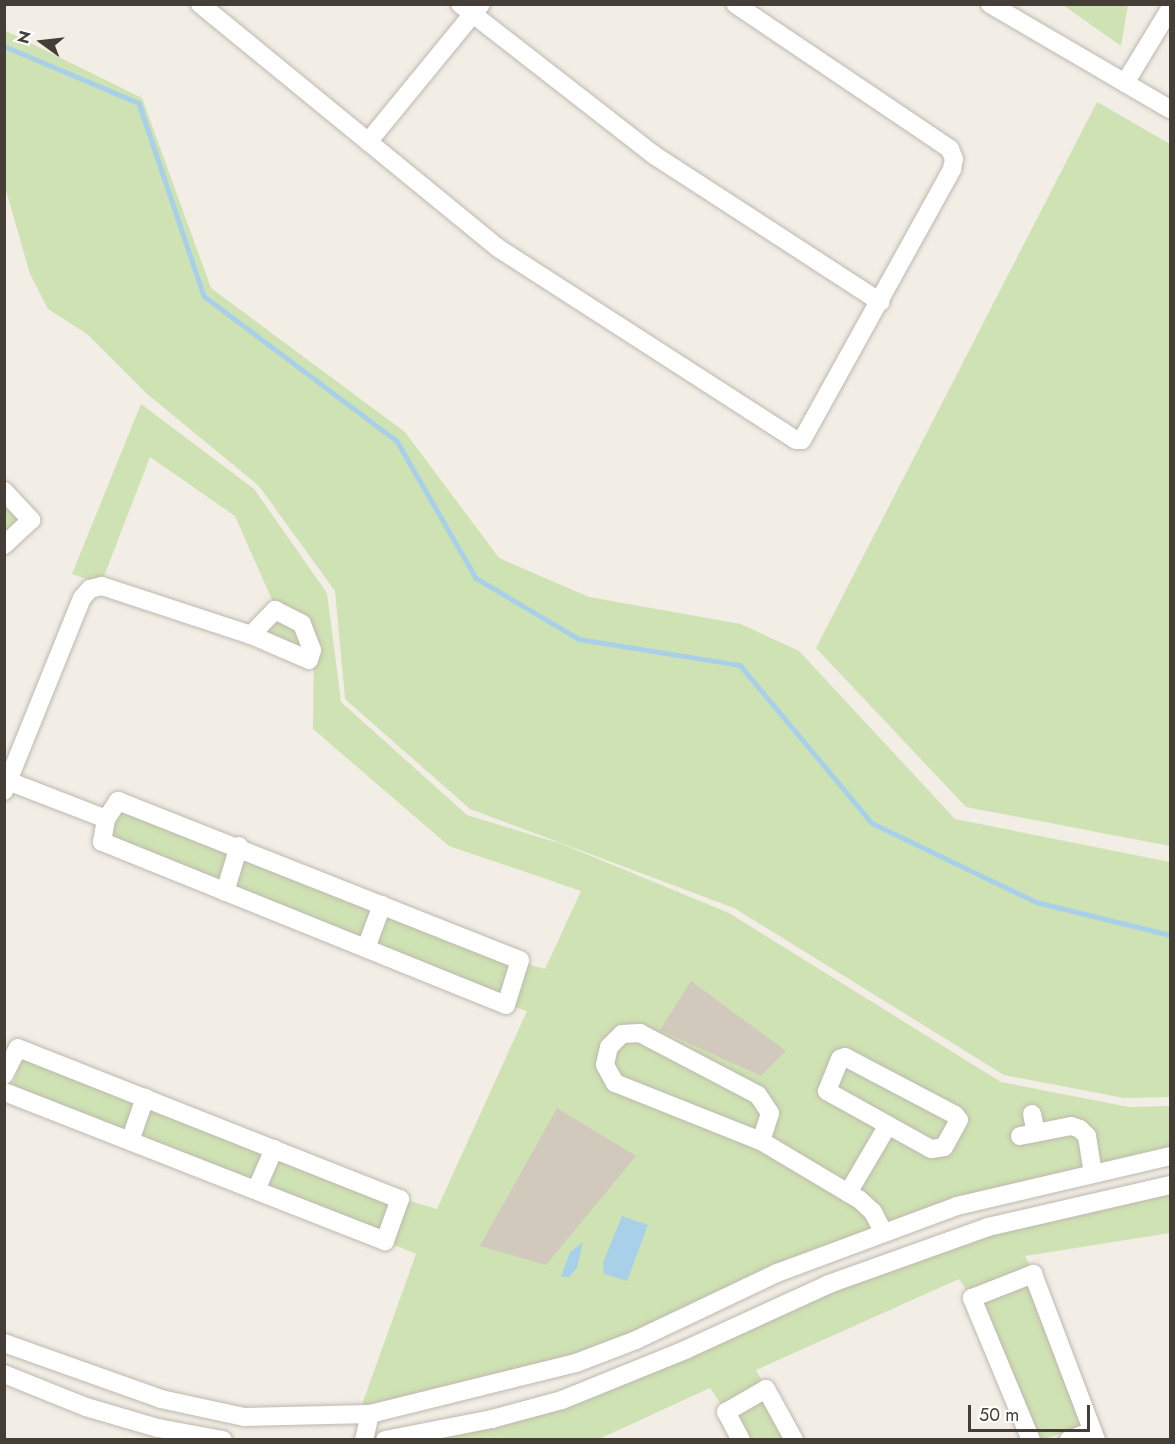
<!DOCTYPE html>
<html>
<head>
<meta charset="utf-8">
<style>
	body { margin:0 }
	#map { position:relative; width:1175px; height:1444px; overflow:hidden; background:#f2eee6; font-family:Jost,sans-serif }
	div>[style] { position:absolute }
	.green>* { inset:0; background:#cfe2b3 }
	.water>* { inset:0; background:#a8d1e9 }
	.stream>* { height:4.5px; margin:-2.25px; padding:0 2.25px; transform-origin:2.25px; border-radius:2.25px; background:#a8d1e9 }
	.building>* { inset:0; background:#d2c9bd }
	.roads { filter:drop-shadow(0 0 2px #bfb8ad) drop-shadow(0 0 2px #bfb8ad) }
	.minor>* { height:18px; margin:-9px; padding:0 9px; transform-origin:9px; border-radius:9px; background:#fff }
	span { translate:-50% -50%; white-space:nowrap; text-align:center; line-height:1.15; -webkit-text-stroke:5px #fff; paint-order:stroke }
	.frame { position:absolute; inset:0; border:6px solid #443e36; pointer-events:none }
	.north { position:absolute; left:12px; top:12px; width:60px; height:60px; -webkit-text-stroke:4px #fff; paint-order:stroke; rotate:285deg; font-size:16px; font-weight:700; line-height:24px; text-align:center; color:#443e36 }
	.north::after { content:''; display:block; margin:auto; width:21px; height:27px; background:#443e36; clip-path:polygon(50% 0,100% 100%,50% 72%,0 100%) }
	.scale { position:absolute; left:968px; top:1405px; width:122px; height:27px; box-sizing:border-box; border:3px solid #443e36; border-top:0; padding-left:8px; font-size:18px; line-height:21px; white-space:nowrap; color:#443e36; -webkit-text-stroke:4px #fff; paint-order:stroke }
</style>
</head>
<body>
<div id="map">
	<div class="green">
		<i style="clip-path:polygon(1063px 5px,1128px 5px,1121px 46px)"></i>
		<i style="clip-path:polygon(4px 30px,142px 98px,211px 288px,405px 432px,499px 558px,589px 597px,741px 624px,799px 651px,955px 819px,1170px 862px,1170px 1097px,1124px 1098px,1004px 1075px,734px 908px,470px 809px,345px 699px,335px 591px,259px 486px,146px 393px,87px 334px,48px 309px,30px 274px,5px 187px)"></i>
		<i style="clip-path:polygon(1097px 102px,1170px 144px,1170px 846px,966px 807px,816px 648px)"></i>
		<i style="clip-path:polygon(141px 404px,254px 489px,327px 593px,341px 702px,467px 815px,562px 844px,729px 913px,1001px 1082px,1129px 1107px,1170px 1106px,1170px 1154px,956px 1205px,636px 1339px,359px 1413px,416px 1254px,387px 1242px,403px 1199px,437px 1209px,527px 1011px,508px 1005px,524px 963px,545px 969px,581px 891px,449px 846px,313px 729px,314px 649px,276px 609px,235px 516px,150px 457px,101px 584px,72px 574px)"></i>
		<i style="clip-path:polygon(5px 503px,21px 521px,5px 536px)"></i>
		<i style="clip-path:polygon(275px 615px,299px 625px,307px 657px,255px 635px)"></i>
		<i style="clip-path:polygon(121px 808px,233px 849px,222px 886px,110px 840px)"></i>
		<i style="clip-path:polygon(244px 854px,375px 908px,364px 943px,234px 889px)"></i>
		<i style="clip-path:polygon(385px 912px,515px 963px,503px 1000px,372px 946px)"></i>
		<i style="clip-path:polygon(22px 1057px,139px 1100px,128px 1136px,11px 1089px)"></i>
		<i style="clip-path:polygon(149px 1105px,268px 1151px,254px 1186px,138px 1137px)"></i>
		<i style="clip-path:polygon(277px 1155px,394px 1201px,382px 1236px,263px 1188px)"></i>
		<i style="clip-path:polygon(1170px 1191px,1170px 1233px,1025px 1256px,1033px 1273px,971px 1297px,959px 1279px,756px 1370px,765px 1386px,725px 1410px,710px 1388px,599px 1439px,408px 1440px,491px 1423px,830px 1286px,990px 1230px)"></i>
		<i style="clip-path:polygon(1031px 1284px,1086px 1426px,1044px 1439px,1040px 1439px,983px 1303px)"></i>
		<i style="clip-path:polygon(764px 1396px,788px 1439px,749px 1439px,735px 1414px)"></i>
	</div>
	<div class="water">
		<i style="clip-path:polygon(622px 1216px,648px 1225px,627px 1281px,604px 1274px,603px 1263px)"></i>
		<i style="clip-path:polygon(583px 1242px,577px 1268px,569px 1277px,561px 1277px,570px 1252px)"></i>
	</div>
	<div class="stream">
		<i style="left:4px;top:46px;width:147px;rotate:22.9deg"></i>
		<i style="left:139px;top:103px;width:204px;rotate:71.4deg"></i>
		<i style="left:204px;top:296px;width:241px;rotate:36.9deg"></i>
		<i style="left:397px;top:441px;width:158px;rotate:60deg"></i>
		<i style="left:476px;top:578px;width:120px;rotate:30.6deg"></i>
		<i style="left:579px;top:639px;width:163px;rotate:9.2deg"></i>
		<i style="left:740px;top:665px;width:206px;rotate:50.1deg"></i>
		<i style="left:872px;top:823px;width:182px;rotate:25.7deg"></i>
		<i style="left:1036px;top:902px;width:138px;rotate:13.8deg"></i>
	</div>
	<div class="building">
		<i style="clip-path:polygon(691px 981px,786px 1051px,761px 1076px,660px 1030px)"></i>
		<i style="clip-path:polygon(557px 1108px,636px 1156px,546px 1265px,480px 1246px)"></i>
	</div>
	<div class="roads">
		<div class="minor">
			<i style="left:200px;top:4px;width:385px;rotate:39.3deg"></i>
			<i style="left:498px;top:248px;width:354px;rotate:32.8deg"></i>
			<i style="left:796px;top:440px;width:6px"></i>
			<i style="left:802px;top:440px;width:310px;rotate:-61deg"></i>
			<i style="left:952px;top:169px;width:10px;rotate:-79deg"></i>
			<i style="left:954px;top:159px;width:11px;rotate:-112deg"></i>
			<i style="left:950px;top:149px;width:259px;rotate:-146deg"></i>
			<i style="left:460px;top:4px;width:246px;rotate:37.9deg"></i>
			<i style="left:654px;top:155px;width:270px;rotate:33deg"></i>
			<i style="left:990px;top:4px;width:208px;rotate:30.3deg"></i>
			<i style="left:1125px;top:83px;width:87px;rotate:-58.7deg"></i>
			<i style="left:368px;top:142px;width:178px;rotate:-50.7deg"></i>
			<i style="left:4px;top:491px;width:40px;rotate:47deg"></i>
			<i style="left:31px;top:520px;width:37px;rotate:137deg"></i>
			<i style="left:275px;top:610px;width:30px;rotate:27deg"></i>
			<i style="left:302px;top:624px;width:28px;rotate:69deg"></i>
			<i style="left:312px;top:650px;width:10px;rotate:107deg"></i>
			<i style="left:309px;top:660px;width:63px;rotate:-156.7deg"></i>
			<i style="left:251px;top:635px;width:35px;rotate:-46deg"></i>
			<i style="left:8px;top:781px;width:105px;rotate:21.2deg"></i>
			<i style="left:4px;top:791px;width:208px;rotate:-68deg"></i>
			<i style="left:82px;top:598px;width:12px;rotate:-48deg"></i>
			<i style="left:90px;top:589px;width:12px;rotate:-14deg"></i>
			<i style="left:102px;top:586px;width:157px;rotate:18.2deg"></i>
			<i style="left:118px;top:801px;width:432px;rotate:21.6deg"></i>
			<i style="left:520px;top:960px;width:47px;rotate:107.3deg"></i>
			<i style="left:506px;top:1005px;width:436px;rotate:-158deg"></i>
			<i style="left:102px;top:842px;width:23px;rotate:-80deg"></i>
			<i style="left:106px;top:819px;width:22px;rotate:-56deg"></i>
			<i style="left:225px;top:892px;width:48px;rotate:-73.1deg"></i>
			<i style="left:366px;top:948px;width:46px;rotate:-69.6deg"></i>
			<i style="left:845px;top:1057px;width:124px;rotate:27.8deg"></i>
			<i style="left:955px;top:1115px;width:6px;rotate:51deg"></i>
			<i style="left:959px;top:1120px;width:31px;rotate:119deg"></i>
			<i style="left:944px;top:1147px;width:13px;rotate:171deg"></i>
			<i style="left:931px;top:1149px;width:119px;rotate:-150.9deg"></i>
			<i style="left:827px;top:1091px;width:35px;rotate:-68deg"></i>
			<i style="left:840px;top:1059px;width:5px;rotate:-22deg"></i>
			<i style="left:4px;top:1075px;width:30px;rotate:-63deg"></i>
			<i style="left:18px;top:1048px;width:411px;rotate:21.6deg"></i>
			<i style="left:400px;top:1199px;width:45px;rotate:109.7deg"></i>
			<i style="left:385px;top:1241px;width:409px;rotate:-158.6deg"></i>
			<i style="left:1032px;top:1114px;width:19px;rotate:78deg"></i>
			<i style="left:1020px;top:1136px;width:52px;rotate:-11.1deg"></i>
			<i style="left:1071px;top:1126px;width:9px;rotate:18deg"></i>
			<i style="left:1080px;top:1129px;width:10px;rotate:45deg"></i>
			<i style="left:1087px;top:1136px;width:36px;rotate:81deg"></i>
			<i style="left:130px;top:1141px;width:46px;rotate:-70.8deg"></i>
			<i style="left:761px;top:1141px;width:29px;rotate:-72deg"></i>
			<i style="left:770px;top:1113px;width:22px;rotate:-124deg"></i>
			<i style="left:758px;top:1095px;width:133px;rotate:-152.3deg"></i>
			<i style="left:640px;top:1033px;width:18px;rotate:177deg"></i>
			<i style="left:622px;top:1034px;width:18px;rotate:135deg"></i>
			<i style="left:609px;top:1047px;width:18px;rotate:103deg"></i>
			<i style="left:605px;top:1065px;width:21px;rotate:61deg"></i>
			<i style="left:615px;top:1083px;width:157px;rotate:21.7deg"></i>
			<i style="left:761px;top:1141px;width:115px;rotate:30.8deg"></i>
			<i style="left:860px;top:1200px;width:18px;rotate:43deg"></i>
			<i style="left:873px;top:1212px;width:22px;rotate:63deg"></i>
			<i style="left:256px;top:1190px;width:45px;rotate:-66.3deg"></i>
			<i style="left:848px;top:1193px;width:79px;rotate:-59.5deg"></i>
			<i style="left:4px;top:1343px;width:167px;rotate:19.6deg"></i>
			<i style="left:161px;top:1399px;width:85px;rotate:12.2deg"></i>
			<i style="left:244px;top:1417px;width:126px;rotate:-1.4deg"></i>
			<i style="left:370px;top:1414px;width:212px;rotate:-13.9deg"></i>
			<i style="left:576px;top:1363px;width:64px;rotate:-21deg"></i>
			<i style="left:636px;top:1340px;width:156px;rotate:-25.4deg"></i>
			<i style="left:777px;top:1273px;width:192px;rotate:-20.4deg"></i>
			<i style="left:957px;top:1206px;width:219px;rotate:-13.2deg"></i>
			<i style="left:4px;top:1374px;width:88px;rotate:21.9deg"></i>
			<i style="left:86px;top:1407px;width:75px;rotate:16.3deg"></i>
			<i style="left:158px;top:1428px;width:66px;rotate:10.5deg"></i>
			<i style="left:364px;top:1440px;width:27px;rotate:-77deg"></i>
			<i style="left:385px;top:1440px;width:109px;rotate:-11.1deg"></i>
			<i style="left:492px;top:1419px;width:73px;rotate:-15.2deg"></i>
			<i style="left:562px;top:1400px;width:133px;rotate:-22.1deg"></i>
			<i style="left:685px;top:1350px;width:158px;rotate:-24.6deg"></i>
			<i style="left:829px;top:1284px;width:169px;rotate:-19.7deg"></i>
			<i style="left:988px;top:1227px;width:187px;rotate:-13deg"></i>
			<i style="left:741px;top:1440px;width:32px;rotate:-118deg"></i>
			<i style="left:726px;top:1412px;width:46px;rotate:-29.9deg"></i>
			<i style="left:766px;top:1389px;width:58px;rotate:61.2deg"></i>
			<i style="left:1031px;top:1440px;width:154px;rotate:-112.6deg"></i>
			<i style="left:972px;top:1298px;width:66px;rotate:-21.5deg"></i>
			<i style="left:1033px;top:1274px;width:178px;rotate:69.2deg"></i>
			<i style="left:1069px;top:1440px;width:25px;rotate:-21deg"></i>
		</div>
	</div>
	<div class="frame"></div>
	<div class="north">N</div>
	<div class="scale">50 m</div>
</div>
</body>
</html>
